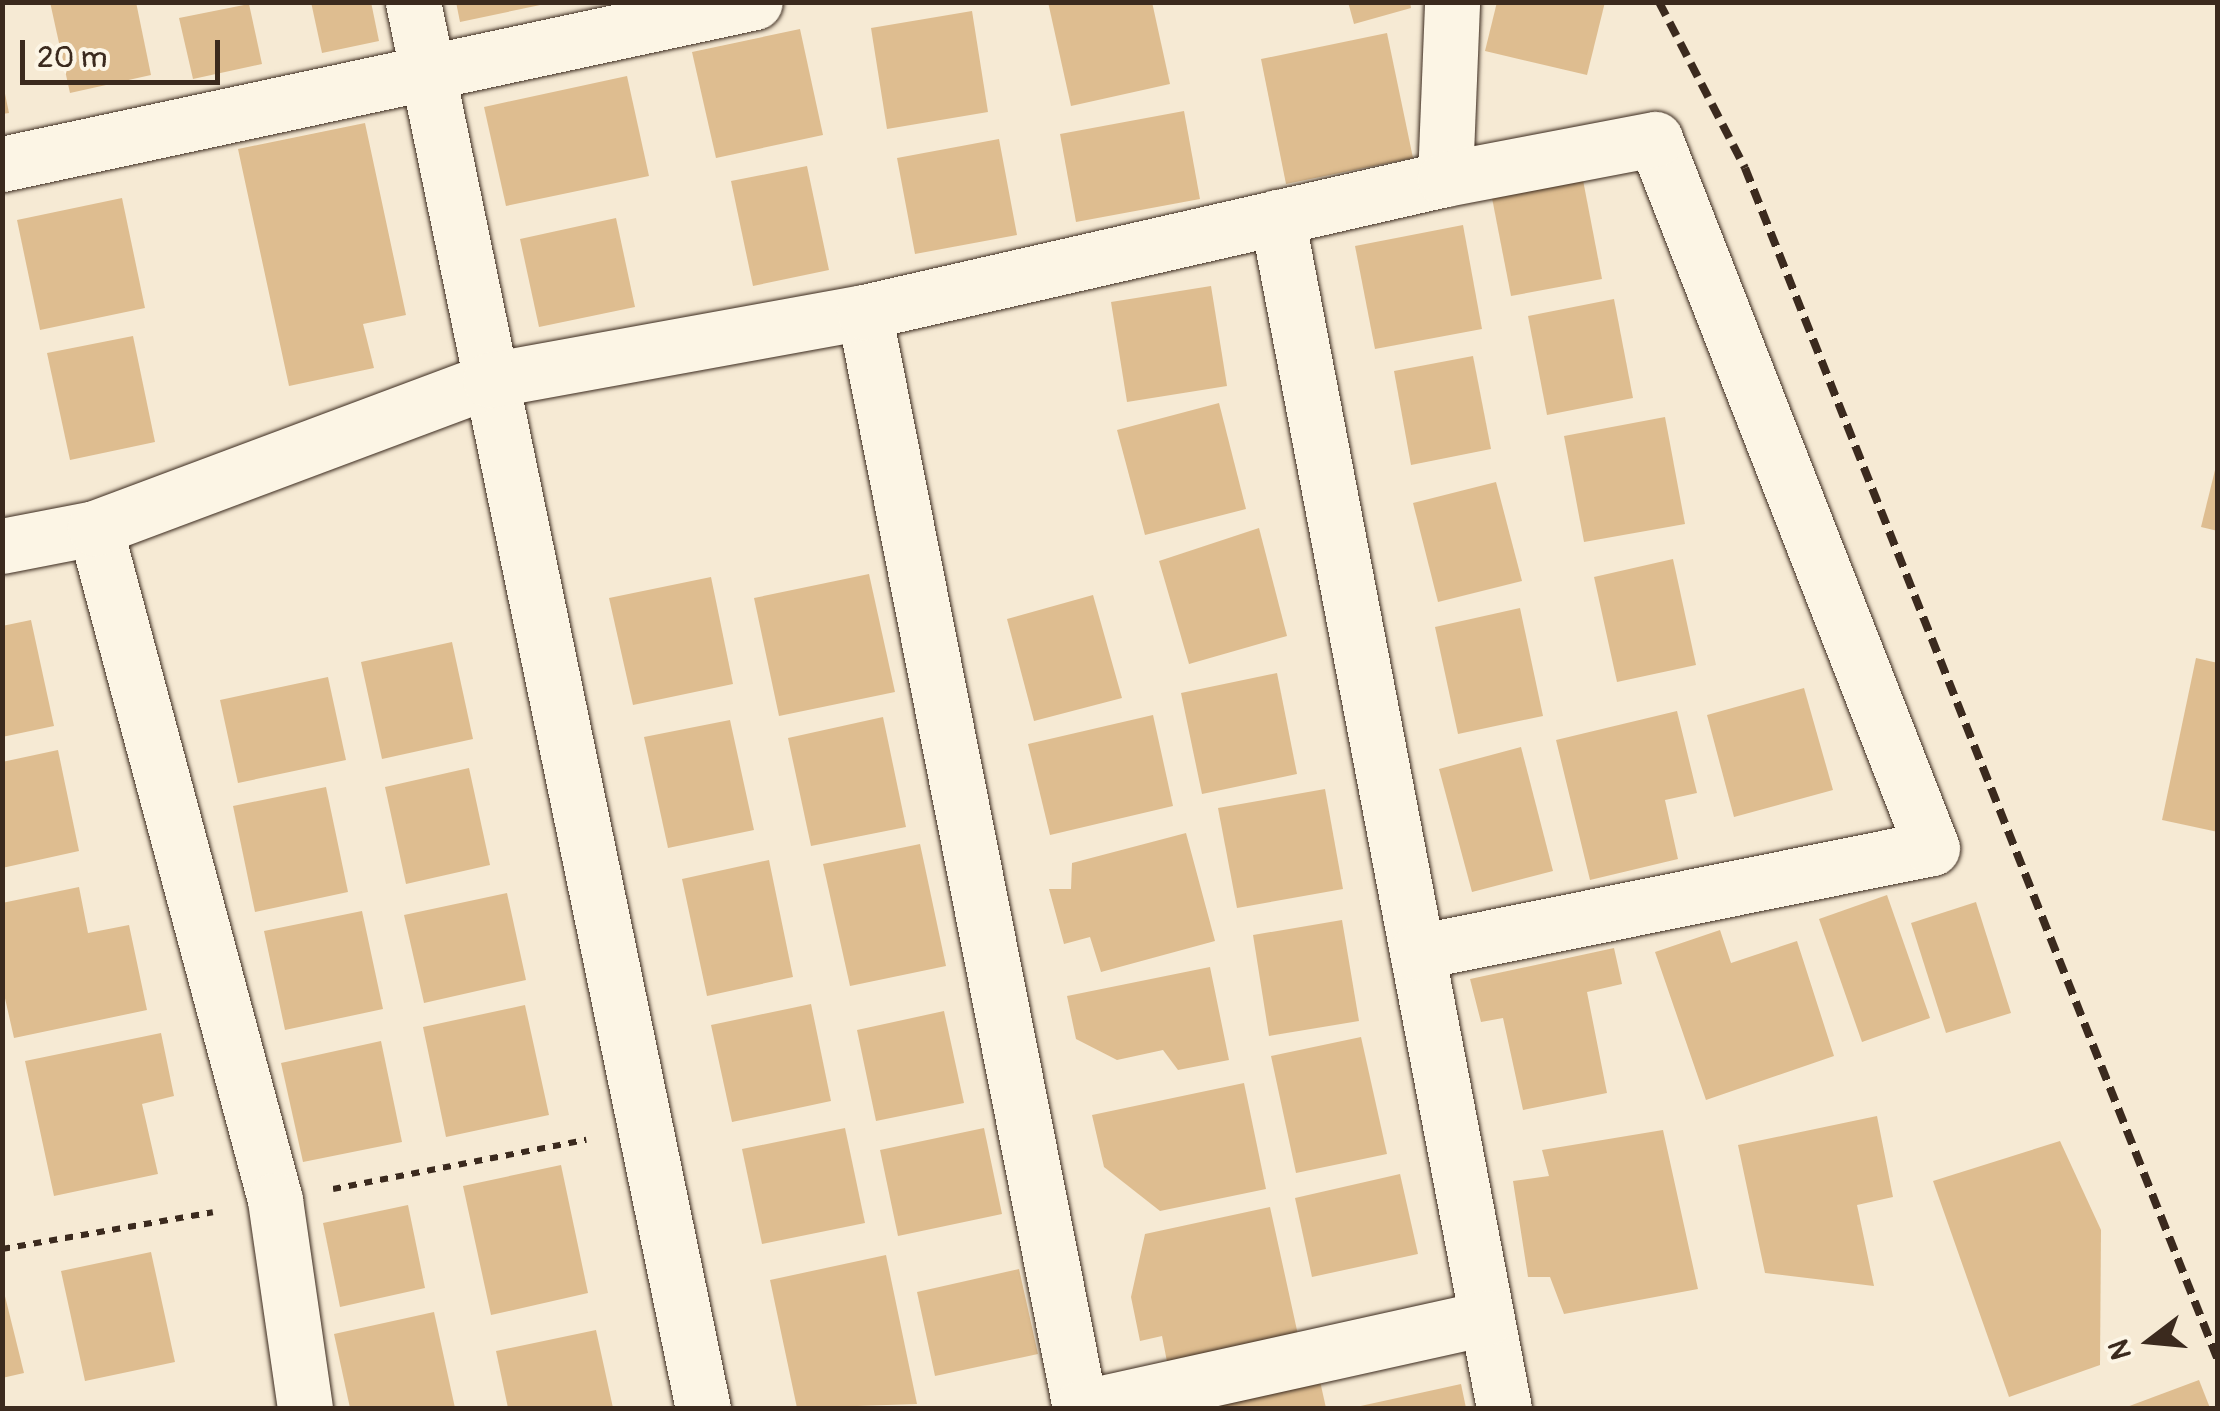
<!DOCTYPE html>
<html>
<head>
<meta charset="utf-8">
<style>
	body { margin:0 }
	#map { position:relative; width:2220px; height:1411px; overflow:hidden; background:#f6ead4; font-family:Pangolin,sans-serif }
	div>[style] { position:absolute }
	.building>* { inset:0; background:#debd90 }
	.path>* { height:6px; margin-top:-3px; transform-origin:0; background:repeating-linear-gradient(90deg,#3b2a1e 0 8px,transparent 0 16px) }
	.roads { filter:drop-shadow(0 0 2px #3b2a1e) drop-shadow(0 0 2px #3b2a1e) }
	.street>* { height:55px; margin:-27.5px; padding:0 27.5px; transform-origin:27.5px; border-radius:27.5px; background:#fcf5e5 }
	.rail>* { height:8px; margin-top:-4px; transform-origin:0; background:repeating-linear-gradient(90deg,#3b2a1e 0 15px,transparent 0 23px) }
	span { translate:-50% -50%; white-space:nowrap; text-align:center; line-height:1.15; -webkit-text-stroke:10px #fcf5e5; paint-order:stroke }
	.frame { position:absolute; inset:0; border:5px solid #3b2a1e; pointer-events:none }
	.north { position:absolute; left:2100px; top:1291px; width:100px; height:100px; -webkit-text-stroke:8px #fcf5e5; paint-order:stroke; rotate:254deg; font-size:28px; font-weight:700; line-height:40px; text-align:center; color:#3b2a1e }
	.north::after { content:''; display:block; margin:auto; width:35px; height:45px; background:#3b2a1e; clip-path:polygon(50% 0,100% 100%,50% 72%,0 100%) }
	.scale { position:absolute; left:20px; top:40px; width:200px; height:45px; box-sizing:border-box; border:5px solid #3b2a1e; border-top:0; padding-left:12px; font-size:30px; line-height:35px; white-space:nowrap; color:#3b2a1e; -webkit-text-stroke:8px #fcf5e5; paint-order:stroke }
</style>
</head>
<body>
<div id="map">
	<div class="building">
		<i style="clip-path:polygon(50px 2px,136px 2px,151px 75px,70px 93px)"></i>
		<i style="clip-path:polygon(311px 2px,371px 2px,379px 41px,322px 53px)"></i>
		<i style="clip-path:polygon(456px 2px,545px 2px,545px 4px,460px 22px)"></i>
		<i style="clip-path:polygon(1048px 2px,1152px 2px,1170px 84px,1071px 106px)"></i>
		<i style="clip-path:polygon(1348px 2px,1410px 2px,1411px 8px,1354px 24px)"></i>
		<i style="clip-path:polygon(1497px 2px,1605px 2px,1587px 75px,1485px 51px)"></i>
		<i style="clip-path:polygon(249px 4px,262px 64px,193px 79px,179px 18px)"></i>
		<i style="clip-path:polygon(972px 11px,988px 112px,887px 129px,871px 28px)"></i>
		<i style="clip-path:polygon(800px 29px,823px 135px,716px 158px,692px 52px)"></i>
		<i style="clip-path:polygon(1387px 33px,1413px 158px,1286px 184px,1261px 59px)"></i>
		<i style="clip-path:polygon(627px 76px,649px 176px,506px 206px,484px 107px)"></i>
		<i style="clip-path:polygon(4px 89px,9px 113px,2px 114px,2px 90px)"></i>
		<i style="clip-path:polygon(1184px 111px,1200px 199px,1076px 222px,1060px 134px)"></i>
		<i style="clip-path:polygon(365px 123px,406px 315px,363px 324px,374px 368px,289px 386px,238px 149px)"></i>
		<i style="clip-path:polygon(999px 139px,1017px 235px,915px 254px,897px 158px)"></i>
		<i style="clip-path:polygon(807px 166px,829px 270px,753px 286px,731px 181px)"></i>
		<i style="clip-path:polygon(1583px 180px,1602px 279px,1511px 296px,1492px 198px)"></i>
		<i style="clip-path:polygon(122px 198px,145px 308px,40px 330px,17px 220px)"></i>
		<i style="clip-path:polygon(616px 218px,635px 307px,539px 327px,520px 239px)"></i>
		<i style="clip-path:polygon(1463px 225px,1482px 329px,1375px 349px,1355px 246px)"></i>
		<i style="clip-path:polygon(1211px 286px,1227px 386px,1127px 402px,1111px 302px)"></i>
		<i style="clip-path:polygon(1614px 299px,1633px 398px,1547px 415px,1528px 316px)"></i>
		<i style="clip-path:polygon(133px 336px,155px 442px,70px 460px,47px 353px)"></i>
		<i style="clip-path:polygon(1473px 356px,1491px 449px,1411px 465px,1394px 371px)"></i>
		<i style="clip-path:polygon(1219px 403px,1246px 509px,1145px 535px,1117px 430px)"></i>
		<i style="clip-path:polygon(1665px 417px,1685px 524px,1584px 542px,1564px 436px)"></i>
		<i style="clip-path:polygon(2216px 466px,2218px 466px,2218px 531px,2201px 527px)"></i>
		<i style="clip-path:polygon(1496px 482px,1522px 581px,1438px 602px,1413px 503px)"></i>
		<i style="clip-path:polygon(1259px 528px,1287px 636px,1189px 664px,1159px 561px)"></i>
		<i style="clip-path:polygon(1673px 559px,1696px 665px,1617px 682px,1594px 577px)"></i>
		<i style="clip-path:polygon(869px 574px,895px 692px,779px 716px,754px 598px)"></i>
		<i style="clip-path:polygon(711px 577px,733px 684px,633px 705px,609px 598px)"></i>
		<i style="clip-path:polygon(1093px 595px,1122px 698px,1034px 721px,1007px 619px)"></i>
		<i style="clip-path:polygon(1520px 608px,1543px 716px,1458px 734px,1435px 627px)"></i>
		<i style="clip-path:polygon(31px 620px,54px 726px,2px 737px,2px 626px)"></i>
		<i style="clip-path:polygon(452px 642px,473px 739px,382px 759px,361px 662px)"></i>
		<i style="clip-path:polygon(2196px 658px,2218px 663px,2218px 832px,2162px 820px)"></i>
		<i style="clip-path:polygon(1277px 673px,1297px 774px,1202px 794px,1181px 693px)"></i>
		<i style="clip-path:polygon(328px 677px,346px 760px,238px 783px,220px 700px)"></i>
		<i style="clip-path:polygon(1804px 688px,1833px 790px,1734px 817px,1707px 715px)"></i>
		<i style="clip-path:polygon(1677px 711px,1697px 793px,1665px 800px,1678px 859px,1590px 880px,1556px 740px)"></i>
		<i style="clip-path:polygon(1153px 715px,1173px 806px,1050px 835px,1028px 744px)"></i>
		<i style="clip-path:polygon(883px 717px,906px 827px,811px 846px,788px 738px)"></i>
		<i style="clip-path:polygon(730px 720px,754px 830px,668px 848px,644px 737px)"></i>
		<i style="clip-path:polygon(1521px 747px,1553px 871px,1472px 892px,1439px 769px)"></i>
		<i style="clip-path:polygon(58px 750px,79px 851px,2px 868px,2px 762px)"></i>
		<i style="clip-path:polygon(469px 768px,490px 865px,406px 884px,385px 787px)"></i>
		<i style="clip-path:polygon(326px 787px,348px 892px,255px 912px,233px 806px)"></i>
		<i style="clip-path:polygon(1325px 789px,1343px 889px,1237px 908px,1218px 808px)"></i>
		<i style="clip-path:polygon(1186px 833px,1215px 941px,1101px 972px,1090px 937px,1064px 944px,1049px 889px,1071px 889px,1072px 863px)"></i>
		<i style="clip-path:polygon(920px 844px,946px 966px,850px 986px,823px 864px)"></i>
		<i style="clip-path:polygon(769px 860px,793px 977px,707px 996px,682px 879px)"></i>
		<i style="clip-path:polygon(79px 887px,88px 933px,129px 925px,147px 1010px,14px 1038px,2px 985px,2px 903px)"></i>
		<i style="clip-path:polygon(507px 893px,526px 980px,424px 1003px,404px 915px)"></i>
		<i style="clip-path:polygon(1887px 895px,1930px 1018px,1862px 1042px,1819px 919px)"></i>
		<i style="clip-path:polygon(1976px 902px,2011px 1013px,1946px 1033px,1911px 923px)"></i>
		<i style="clip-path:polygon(362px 911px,383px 1009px,285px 1030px,264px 931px)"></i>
		<i style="clip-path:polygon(1342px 920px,1359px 1021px,1269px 1036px,1253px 935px)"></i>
		<i style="clip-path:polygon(1720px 930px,1731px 963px,1797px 941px,1834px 1056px,1706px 1100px,1655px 952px)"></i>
		<i style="clip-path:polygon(1614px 948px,1622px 984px,1587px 992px,1607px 1093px,1523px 1110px,1503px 1018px,1481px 1022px,1470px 979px)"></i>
		<i style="clip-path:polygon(1210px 967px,1229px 1060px,1178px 1070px,1163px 1050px,1117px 1060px,1076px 1039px,1067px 996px)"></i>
		<i style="clip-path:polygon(811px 1004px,831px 1101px,732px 1122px,711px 1025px)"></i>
		<i style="clip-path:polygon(525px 1005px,549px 1115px,446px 1137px,423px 1027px)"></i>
		<i style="clip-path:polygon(944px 1011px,964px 1103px,876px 1121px,857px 1030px)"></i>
		<i style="clip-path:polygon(161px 1033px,174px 1096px,142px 1104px,158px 1174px,54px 1196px,25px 1061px)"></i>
		<i style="clip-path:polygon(1361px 1037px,1387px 1154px,1296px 1173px,1271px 1056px)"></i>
		<i style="clip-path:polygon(381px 1041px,402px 1142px,303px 1162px,281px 1063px)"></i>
		<i style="clip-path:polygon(1244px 1083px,1266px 1189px,1160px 1211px,1104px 1167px,1092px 1115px)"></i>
		<i style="clip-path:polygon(1877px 1116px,1893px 1197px,1857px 1205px,1874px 1286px,1765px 1273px,1738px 1145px)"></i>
		<i style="clip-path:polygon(845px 1128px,865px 1223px,762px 1244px,742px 1149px)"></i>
		<i style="clip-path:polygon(984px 1128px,1002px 1214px,898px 1236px,880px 1150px)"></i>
		<i style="clip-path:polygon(1663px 1130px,1698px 1289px,1564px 1314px,1550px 1277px,1528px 1277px,1513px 1181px,1549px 1176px,1542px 1150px)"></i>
		<i style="clip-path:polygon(2060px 1141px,2101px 1230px,2100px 1365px,2009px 1397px,1933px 1181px)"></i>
		<i style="clip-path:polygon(561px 1165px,588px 1293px,491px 1315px,463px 1186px)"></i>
		<i style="clip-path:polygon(1400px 1174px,1418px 1254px,1312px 1277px,1295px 1198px)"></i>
		<i style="clip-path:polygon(408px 1205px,425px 1288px,340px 1307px,323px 1223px)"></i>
		<i style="clip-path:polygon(1270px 1207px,1300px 1344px,1169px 1372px,1162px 1336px,1140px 1341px,1131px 1297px,1145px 1234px)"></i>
		<i style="clip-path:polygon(151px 1252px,175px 1362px,85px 1381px,61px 1271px)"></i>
		<i style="clip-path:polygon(886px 1255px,917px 1404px,797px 1408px,770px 1280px)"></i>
		<i style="clip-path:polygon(1019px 1269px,1038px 1354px,935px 1376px,917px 1292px)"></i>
		<i style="clip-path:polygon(2px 1284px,24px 1373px,2px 1378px)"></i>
		<i style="clip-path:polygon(434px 1312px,455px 1408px,350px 1408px,334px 1334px)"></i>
		<i style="clip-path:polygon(596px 1330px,613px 1408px,508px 1408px,496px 1351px)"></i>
		<i style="clip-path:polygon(2199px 1380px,2210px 1408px,2124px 1408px)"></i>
		<i style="clip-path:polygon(1320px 1381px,1326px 1408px,1213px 1408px,1213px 1407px)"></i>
		<i style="clip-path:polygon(1461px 1384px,1466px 1408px,1356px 1408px,1356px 1407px)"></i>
	</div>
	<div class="path">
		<i style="left:333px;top:1189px;width:258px;rotate:-11deg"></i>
		<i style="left:2px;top:1249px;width:214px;rotate:-9.9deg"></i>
	</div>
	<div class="roads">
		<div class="street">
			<i style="left:413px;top:2px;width:1436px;rotate:78.35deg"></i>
			<i style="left:2px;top:164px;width:770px;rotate:-12.14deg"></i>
			<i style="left:1277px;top:217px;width:1212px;rotate:79.21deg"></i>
			<i style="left:864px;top:312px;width:1117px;rotate:78.85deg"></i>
			<i style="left:1080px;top:1408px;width:416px;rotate:-12.5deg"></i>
			<i style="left:95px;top:528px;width:696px;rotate:75deg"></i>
			<i style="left:275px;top:1200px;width:210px;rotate:81.8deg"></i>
			<i style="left:2px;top:546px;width:95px;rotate:-11deg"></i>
			<i style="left:95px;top:528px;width:422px;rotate:-20.5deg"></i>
			<i style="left:490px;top:380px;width:380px;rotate:-10.3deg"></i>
			<i style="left:864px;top:312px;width:596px;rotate:-12.89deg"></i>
			<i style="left:1445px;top:179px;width:177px;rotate:-87.7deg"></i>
			<i style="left:1417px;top:952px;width:525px;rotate:-11.42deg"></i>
			<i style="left:1932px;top:848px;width:761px;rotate:-111.34deg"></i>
			<i style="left:1655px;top:139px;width:214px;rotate:169.2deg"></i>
		</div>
	</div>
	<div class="rail">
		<i style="left:1659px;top:2px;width:187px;rotate:62.6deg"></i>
		<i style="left:1745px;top:168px;width:1282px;rotate:68.36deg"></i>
	</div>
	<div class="frame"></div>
	<div class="north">N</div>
	<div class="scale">20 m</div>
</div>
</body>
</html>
